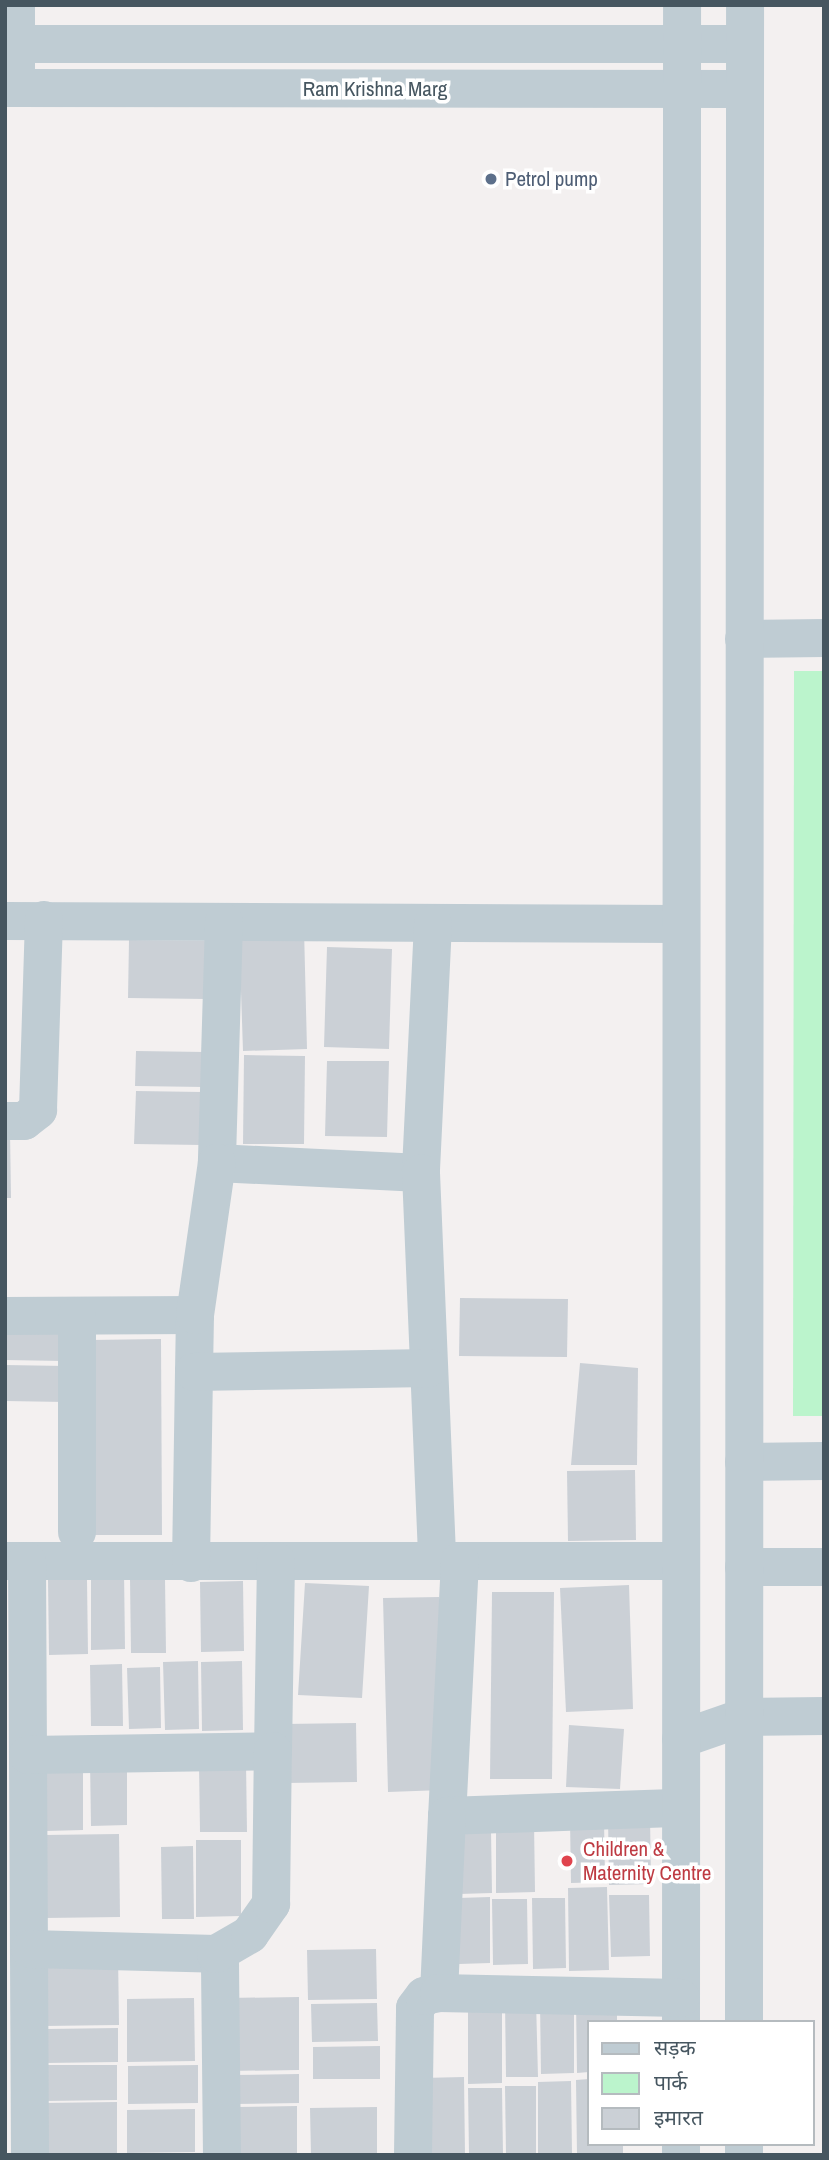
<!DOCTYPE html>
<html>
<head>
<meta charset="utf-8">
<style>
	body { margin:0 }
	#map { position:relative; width:829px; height:2160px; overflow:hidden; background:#f3f0f0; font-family:"Archivo Narrow","Noto Sans Devanagari",sans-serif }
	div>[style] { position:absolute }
	.green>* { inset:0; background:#bbf4cc }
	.building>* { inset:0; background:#cbd0d6 }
	.minor>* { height:38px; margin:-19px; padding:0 19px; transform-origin:19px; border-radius:19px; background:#bfccd3 }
	.dots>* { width:19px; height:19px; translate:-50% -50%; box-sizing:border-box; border:4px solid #fff; border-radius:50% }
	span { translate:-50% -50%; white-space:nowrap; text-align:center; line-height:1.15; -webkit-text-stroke:7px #fff; paint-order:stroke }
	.street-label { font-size:21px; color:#465660 }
	.service-label { font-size:21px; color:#4e5e75 }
	.left { translate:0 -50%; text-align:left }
	.health-label { font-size:21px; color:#be3a42 }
	.frame { position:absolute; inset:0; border:7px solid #465660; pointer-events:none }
	.legend { position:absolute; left:587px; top:2020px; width:228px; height:126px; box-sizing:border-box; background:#fff; border:2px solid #b5bbbf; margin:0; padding:9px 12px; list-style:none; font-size:21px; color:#465660 }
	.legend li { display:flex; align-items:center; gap:14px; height:35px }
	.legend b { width:35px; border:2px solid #b5bbbf }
</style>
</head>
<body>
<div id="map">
	<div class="green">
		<i style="clip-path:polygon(794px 671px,824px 671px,824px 1416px,793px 1416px)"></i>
	</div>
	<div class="building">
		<i style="clip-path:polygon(304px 929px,307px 1049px,243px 1051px,239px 931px)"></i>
		<i style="clip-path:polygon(129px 940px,207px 941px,206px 999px,128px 998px)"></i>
		<i style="clip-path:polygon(327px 947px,392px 949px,389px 1049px,324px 1047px)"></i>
		<i style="clip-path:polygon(136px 1051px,205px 1052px,204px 1087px,135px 1086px)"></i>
		<i style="clip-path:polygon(244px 1055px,305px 1056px,304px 1144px,243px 1144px)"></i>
		<i style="clip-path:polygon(327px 1061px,389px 1061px,387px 1137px,325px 1136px)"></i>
		<i style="clip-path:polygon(136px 1091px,202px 1092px,202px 1145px,134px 1144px)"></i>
		<i style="clip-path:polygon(5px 1131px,10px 1131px,11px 1198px,5px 1198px)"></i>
		<i style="clip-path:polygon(460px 1298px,568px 1299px,567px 1357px,459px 1356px)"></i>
		<i style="clip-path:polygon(5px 1318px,64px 1319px,64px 1361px,5px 1360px)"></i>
		<i style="clip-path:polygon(161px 1339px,162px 1535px,90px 1535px,90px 1340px)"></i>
		<i style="clip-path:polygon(580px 1363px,638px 1368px,637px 1465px,571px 1465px)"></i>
		<i style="clip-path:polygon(5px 1365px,66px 1366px,65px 1402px,5px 1401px)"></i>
		<i style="clip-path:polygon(635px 1470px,636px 1540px,568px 1541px,567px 1471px)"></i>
		<i style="clip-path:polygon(124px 1570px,125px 1649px,91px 1650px,91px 1571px)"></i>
		<i style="clip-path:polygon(165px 1578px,166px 1653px,131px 1653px,130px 1579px)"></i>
		<i style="clip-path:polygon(48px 1580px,87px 1580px,88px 1654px,49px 1655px)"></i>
		<i style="clip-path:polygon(243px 1581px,244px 1651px,201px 1652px,200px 1582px)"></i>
		<i style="clip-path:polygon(305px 1583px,369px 1586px,362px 1698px,298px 1695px)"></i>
		<i style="clip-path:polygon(629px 1585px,633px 1709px,566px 1712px,560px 1588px)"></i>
		<i style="clip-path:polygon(492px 1592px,554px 1592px,552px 1779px,490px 1779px)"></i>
		<i style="clip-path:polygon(439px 1597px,443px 1790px,388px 1792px,383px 1598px)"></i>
		<i style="clip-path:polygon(198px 1661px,199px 1729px,165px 1730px,163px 1662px)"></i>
		<i style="clip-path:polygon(242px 1661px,243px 1730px,202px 1731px,201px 1662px)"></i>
		<i style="clip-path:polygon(122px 1664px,123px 1726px,91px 1726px,90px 1665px)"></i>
		<i style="clip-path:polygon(160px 1667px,161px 1728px,129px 1729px,127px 1668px)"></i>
		<i style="clip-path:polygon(356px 1723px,357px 1782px,285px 1783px,284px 1724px)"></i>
		<i style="clip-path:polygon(569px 1725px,624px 1729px,620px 1789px,566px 1787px)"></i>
		<i style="clip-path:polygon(127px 1759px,127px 1825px,91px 1826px,90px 1760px)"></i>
		<i style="clip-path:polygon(246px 1762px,247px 1832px,200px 1832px,199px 1763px)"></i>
		<i style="clip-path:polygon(83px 1770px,83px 1830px,46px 1831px,45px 1771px)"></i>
		<i style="clip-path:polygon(650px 1815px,651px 1884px,609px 1885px,608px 1816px)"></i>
		<i style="clip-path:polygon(604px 1819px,605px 1882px,571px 1883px,570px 1820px)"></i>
		<i style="clip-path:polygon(534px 1822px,535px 1892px,496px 1893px,496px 1823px)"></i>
		<i style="clip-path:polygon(458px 1830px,491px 1830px,492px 1893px,459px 1894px)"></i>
		<i style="clip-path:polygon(119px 1834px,120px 1917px,45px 1918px,44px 1835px)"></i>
		<i style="clip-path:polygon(196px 1840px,241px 1840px,241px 1916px,196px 1917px)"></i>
		<i style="clip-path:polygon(193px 1846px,194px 1919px,162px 1919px,161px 1847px)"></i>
		<i style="clip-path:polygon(607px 1887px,609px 1970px,569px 1971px,568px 1888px)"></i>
		<i style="clip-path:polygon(609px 1895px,649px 1895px,650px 1956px,611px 1957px)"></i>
		<i style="clip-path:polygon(490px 1897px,490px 1963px,459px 1964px,458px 1898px)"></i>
		<i style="clip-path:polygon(532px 1898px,565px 1898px,566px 1968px,533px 1969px)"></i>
		<i style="clip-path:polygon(492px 1899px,527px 1899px,528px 1964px,493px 1965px)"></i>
		<i style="clip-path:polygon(376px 1949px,377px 1999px,308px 2000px,307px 1950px)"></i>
		<i style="clip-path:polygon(118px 1953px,119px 2025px,45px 2026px,44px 1954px)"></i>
		<i style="clip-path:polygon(299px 1997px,299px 2070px,228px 2071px,228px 1998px)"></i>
		<i style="clip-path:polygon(194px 1998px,195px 2061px,127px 2062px,127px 1999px)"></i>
		<i style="clip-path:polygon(536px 2000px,538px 2077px,506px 2077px,505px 2001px)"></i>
		<i style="clip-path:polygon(617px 2000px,617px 2022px,589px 2022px,589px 2072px,577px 2073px,576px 2001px)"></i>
		<i style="clip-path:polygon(574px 2001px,574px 2073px,541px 2074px,540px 2002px)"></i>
		<i style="clip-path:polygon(377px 2003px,378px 2041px,312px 2042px,311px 2004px)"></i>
		<i style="clip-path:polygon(502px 2004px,502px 2083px,468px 2084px,468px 2005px)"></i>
		<i style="clip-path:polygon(118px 2028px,118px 2062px,45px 2063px,45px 2029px)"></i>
		<i style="clip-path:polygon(380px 2046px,380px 2079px,313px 2079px,313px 2047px)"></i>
		<i style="clip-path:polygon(44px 2065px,117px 2065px,117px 2100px,45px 2101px)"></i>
		<i style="clip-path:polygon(198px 2065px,198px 2103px,128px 2104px,128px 2066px)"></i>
		<i style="clip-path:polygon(299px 2074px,299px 2103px,232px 2104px,232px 2075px)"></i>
		<i style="clip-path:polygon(464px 2077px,465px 2155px,423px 2155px,422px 2078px)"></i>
		<i style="clip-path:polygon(589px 2079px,589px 2144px,623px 2144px,623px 2155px,577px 2155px,576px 2080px)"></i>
		<i style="clip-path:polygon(571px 2081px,572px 2154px,538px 2154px,538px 2082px)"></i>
		<i style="clip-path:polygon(505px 2086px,536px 2086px,536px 2155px,506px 2155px)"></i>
		<i style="clip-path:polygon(468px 2088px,502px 2088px,503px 2155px,469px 2155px)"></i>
		<i style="clip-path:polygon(117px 2102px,117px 2155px,45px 2155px,44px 2103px)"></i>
		<i style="clip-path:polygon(297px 2106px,297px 2155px,236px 2155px,236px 2107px)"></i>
		<i style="clip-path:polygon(377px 2107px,377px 2155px,311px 2155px,310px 2108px)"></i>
		<i style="clip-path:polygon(195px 2109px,195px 2152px,127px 2153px,127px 2110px)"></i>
	</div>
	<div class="minor">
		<i style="left:5px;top:44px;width:740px"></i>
		<i style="left:16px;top:70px;width:65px;rotate:-90deg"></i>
		<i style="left:5px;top:88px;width:740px;rotate:0.08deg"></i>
		<i style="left:744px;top:639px;width:80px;rotate:-0.7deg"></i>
		<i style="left:5px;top:921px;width:676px;rotate:0.25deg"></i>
		<i style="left:224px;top:922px;width:241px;rotate:91.7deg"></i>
		<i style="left:217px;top:1163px;width:204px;rotate:2.8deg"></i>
		<i style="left:433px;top:924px;width:249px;rotate:92.8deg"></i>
		<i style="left:421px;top:1173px;width:388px;rotate:87.6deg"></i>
		<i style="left:5px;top:1121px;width:19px"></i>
		<i style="left:24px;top:1121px;width:18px;rotate:-38deg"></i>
		<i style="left:38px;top:1110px;width:190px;rotate:-88.2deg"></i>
		<i style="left:5px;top:1316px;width:190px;rotate:-0.3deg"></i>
		<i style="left:194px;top:1372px;width:57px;rotate:-89deg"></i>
		<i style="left:195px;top:1315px;width:154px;rotate:-81.8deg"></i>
		<i style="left:744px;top:1462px;width:80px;rotate:-0.7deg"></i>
		<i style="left:77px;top:1532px;width:216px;rotate:-90deg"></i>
		<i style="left:5px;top:1561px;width:676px"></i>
		<i style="left:27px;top:1561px;width:594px;rotate:89.71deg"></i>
		<i style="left:460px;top:1561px;width:255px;rotate:92.9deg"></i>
		<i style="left:447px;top:1816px;width:234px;rotate:-2deg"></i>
		<i style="left:191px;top:1563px;width:191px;rotate:-89.1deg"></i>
		<i style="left:194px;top:1372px;width:235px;rotate:-1deg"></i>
		<i style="left:744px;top:1567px;width:80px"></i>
		<i style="left:681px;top:1739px;width:67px;rotate:-19.2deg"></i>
		<i style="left:744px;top:1717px;width:80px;rotate:-0.7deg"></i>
		<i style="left:28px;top:1755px;width:245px;rotate:-0.9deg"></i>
		<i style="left:273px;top:1751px;width:190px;rotate:-89.1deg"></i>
		<i style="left:30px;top:1949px;width:186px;rotate:1.5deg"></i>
		<i style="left:216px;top:1954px;width:12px;rotate:70deg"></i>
		<i style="left:220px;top:1965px;width:190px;rotate:89.4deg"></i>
		<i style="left:216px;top:1954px;width:39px;rotate:-30deg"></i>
		<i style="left:250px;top:1934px;width:37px;rotate:-55deg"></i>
		<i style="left:271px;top:1904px;width:153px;rotate:-89.3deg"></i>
		<i style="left:439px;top:1993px;width:177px;rotate:-87.4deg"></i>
		<i style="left:681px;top:2022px;width:2017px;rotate:-89.97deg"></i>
		<i style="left:744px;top:2022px;width:2017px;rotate:-89.97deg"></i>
		<i style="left:413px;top:2155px;width:147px;rotate:-89.2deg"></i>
		<i style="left:415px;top:2008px;width:15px;rotate:-53deg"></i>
		<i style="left:424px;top:1996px;width:15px;rotate:-11deg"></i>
		<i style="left:439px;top:1993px;width:242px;rotate:1.2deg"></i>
		<i style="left:681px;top:2155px;width:11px;rotate:-90deg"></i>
		<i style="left:744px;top:2155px;width:11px;rotate:-90deg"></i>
	</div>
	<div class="dots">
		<i style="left:491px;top:179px;background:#5c6f8a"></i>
		<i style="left:567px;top:1861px;background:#e0444e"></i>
	</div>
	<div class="street-label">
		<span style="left:375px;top:89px">Ram Krishna Marg</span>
	</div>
	<div class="service-label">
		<span class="left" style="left:505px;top:179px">Petrol pump</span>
	</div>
	<div class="health-label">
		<span class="left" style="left:583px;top:1861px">Children &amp;<br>Maternity Centre</span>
	</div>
	<div class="frame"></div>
	<ul class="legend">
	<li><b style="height:9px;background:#bfccd3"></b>सड़क</li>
	<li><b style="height:19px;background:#bbf4cc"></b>पार्क</li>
	<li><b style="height:19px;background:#cbd0d6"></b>इमारत</li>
	</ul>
</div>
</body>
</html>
